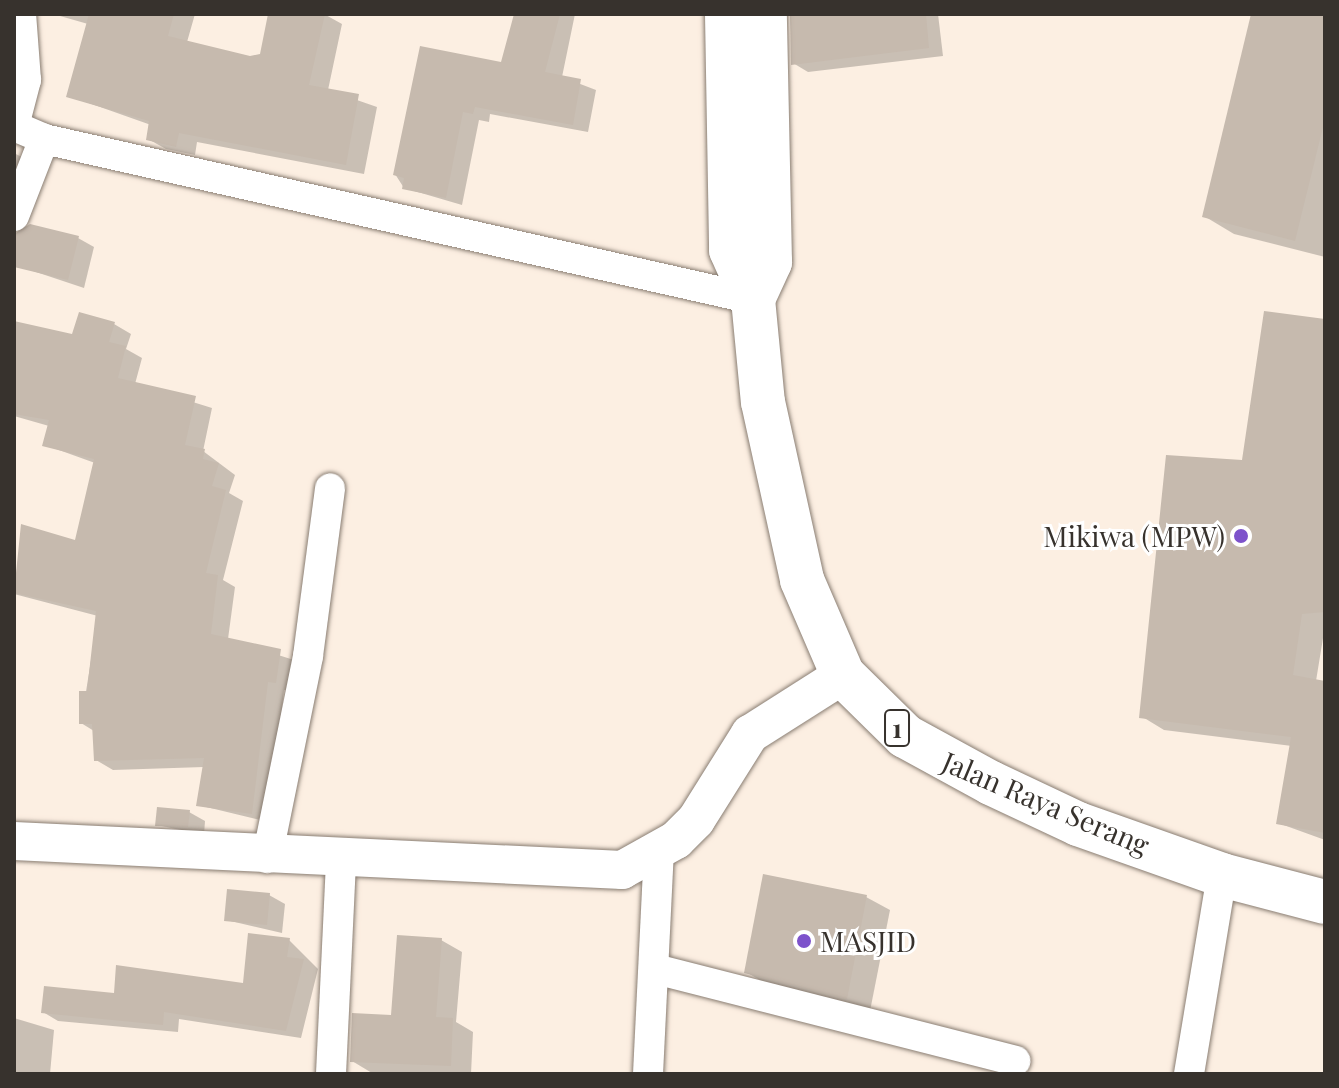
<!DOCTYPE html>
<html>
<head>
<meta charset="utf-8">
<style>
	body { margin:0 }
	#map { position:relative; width:1339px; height:1088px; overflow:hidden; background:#fcefe2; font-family:"Playfair Display",serif }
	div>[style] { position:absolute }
	.shadow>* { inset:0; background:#0003 }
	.building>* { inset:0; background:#c6baae }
	.roads { filter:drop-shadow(0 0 2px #897d72) drop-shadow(0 0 2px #897d72) }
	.minor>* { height:30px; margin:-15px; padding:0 15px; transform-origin:15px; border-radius:15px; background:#fff }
	.tertiary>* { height:38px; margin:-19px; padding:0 19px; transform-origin:19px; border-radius:19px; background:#fff }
	.trunk>* { height:44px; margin:-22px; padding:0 22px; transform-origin:22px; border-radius:22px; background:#fff }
	.dots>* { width:22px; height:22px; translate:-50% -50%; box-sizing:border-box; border:4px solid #fff; border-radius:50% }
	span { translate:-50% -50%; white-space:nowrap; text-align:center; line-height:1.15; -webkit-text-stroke:6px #fff; paint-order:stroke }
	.shield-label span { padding:2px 6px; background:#fff; border:2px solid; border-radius:6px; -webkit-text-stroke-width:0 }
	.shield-label { font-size:26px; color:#37322d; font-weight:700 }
	.poi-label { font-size:28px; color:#37322d }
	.right { translate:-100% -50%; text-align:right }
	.left { translate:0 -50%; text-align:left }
	.street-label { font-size:28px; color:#37322d }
	.frame { position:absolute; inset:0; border:16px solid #37322d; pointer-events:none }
</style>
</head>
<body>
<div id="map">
	<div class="shadow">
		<i style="clip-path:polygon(53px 14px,195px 14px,187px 42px,250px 58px,261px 56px,270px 14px,324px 14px,342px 24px,328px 90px,377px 107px,364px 174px,197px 142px,195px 155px,166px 149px,148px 139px,151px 125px,69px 96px,88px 24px)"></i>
		<i style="clip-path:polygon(516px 14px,575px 14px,562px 77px,596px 90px,588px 132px,490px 114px,489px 122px,479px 120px,462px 205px,404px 188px,395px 174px,503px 64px)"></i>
		<i style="clip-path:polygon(790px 14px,938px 14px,943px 56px,808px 72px,793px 63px)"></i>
		<i style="clip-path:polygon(1253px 14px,1325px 14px,1325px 257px,1234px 234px,1204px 216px)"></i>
		<i style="clip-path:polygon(14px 153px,33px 163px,14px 223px)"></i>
		<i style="clip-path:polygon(78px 238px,94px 247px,84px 288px,18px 266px)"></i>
		<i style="clip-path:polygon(1325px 321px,1325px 626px,1316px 681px,1325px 683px,1325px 840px,1278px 823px,1292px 746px,1164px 730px,1141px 716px,1243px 462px)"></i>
		<i style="clip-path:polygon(14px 323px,73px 337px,114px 324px,131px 334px,126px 349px,142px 358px,135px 384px,212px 408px,203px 451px,235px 475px,229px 493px,243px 501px,223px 580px,235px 587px,228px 639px,297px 661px,292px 691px,284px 690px,269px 822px,198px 805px,204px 767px,113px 770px,96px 760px,94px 731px,81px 723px,98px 616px,14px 594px,22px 526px,76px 542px,95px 463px,45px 445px,49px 426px,14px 416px)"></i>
		<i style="clip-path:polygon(189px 812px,205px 821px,204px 835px,157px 825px)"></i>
		<i style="clip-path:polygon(269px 895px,285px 904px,282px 933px,226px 920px)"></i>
		<i style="clip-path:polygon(866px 897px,890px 910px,870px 1011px,770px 986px,746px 972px)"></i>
		<i style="clip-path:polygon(289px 940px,318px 969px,301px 1038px,179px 1019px,178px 1032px,58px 1021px,43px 1012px,116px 996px,245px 985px)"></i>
		<i style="clip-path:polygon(441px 940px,462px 952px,456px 1022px,473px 1032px,471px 1074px,372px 1073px,352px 1061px,393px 1017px)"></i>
		<i style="clip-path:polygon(14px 1018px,54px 1030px,50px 1074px,14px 1074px)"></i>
	</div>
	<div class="building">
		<i style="clip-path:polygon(89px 14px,174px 14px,168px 36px,250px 56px,260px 54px,268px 14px,325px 14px,309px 85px,359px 94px,346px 165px,179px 133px,176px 147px,146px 140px,149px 121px,66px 97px)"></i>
		<i style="clip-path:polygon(514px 14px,560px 14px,545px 72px,581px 79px,573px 125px,475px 107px,473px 114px,463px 112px,446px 198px,402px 189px,404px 178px,393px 175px,420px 46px,501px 62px)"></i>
		<i style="clip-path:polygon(790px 14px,926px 14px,929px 48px,791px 65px)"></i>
		<i style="clip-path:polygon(1251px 14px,1325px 14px,1325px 119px,1295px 241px,1202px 217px)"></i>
		<i style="clip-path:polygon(30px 224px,79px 236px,68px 280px,14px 267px,14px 234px)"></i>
		<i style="clip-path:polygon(1264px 311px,1325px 319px,1325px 612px,1302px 614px,1293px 675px,1325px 681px,1325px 833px,1276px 824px,1291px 737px,1139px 718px,1166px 455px,1242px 460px)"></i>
		<i style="clip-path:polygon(79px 312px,115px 322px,109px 342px,126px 346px,118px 378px,196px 396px,185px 445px,205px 449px,203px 459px,219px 463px,212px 486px,226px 490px,206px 573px,218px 575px,211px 634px,281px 649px,276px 683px,268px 682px,252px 814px,196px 806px,204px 758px,94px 761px,92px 724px,79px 724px,79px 691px,87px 691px,96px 611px,14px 593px,21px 524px,75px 540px,94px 459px,42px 446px,49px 420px,14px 414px,14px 321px,72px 334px)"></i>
		<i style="clip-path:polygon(157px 807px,190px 810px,188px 827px,155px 826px)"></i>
		<i style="clip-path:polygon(763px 874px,867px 895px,847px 999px,744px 973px)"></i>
		<i style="clip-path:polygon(227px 889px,270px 893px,267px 925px,224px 921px)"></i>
		<i style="clip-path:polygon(248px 933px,290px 938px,287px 957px,304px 959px,286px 1031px,164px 1012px,163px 1025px,41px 1013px,44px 986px,114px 993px,116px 965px,243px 983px)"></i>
		<i style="clip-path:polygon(397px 935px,442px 938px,436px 1017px,453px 1018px,451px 1066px,350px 1062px,352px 1013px,391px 1015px)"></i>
	</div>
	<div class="roads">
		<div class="minor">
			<i style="left:14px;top:126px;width:33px;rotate:23deg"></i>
			<i style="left:44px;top:139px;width:727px;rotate:12.72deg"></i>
			<i style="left:14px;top:126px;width:48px;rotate:-75.4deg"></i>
			<i style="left:26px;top:80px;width:66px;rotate:-94.3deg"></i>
			<i style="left:14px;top:216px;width:83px;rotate:-68.7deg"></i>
			<i style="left:267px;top:858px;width:206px;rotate:-78.5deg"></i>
			<i style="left:308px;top:656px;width:169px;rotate:-82.5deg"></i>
			<i style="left:655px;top:969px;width:372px;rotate:14.3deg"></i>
			<i style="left:331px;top:1074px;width:214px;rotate:-87.3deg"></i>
			<i style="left:648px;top:1074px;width:222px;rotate:-87.2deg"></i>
			<i style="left:1189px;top:1074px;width:202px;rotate:-80.6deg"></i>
		</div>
		<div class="tertiary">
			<i style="left:14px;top:841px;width:609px;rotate:2.73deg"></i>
			<i style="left:622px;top:870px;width:62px;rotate:-29.1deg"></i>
			<i style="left:676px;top:840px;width:28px;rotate:-45deg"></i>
			<i style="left:696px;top:820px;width:102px;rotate:-57.9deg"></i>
			<i style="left:750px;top:734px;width:110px;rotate:-32.4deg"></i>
		</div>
		<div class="trunk">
			<i style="left:727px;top:14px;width:236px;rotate:89deg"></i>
			<i style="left:731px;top:250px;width:54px;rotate:65.8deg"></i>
			<i style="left:753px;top:299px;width:103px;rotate:84.5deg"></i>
			<i style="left:763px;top:402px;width:182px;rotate:77.6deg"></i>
			<i style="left:802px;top:580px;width:103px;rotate:66.7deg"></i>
			<i style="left:843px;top:675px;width:87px;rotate:44.5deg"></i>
			<i style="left:905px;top:736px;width:98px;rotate:28.7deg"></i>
			<i style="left:991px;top:783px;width:96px;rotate:25.2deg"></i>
			<i style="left:1078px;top:824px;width:153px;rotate:19.5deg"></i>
			<i style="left:1222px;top:875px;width:106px;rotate:14.7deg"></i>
			<i style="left:753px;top:299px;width:41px;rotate:-65.3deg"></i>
			<i style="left:770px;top:262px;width:248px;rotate:-91.2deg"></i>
		</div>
	</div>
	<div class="dots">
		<i style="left:1241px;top:536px;background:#7d52cb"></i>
		<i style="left:804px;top:941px;background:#7d52cb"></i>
	</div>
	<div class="shield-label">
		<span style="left:897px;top:728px">1</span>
	</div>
	<div class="poi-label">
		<span class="right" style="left:1225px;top:536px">Mikiwa (MPW)</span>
		<span class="left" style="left:820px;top:941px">MASJID</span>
	</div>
	<div class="street-label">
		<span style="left:1046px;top:803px;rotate:23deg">Jalan Raya Serang</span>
	</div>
	<div class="frame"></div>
</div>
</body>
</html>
